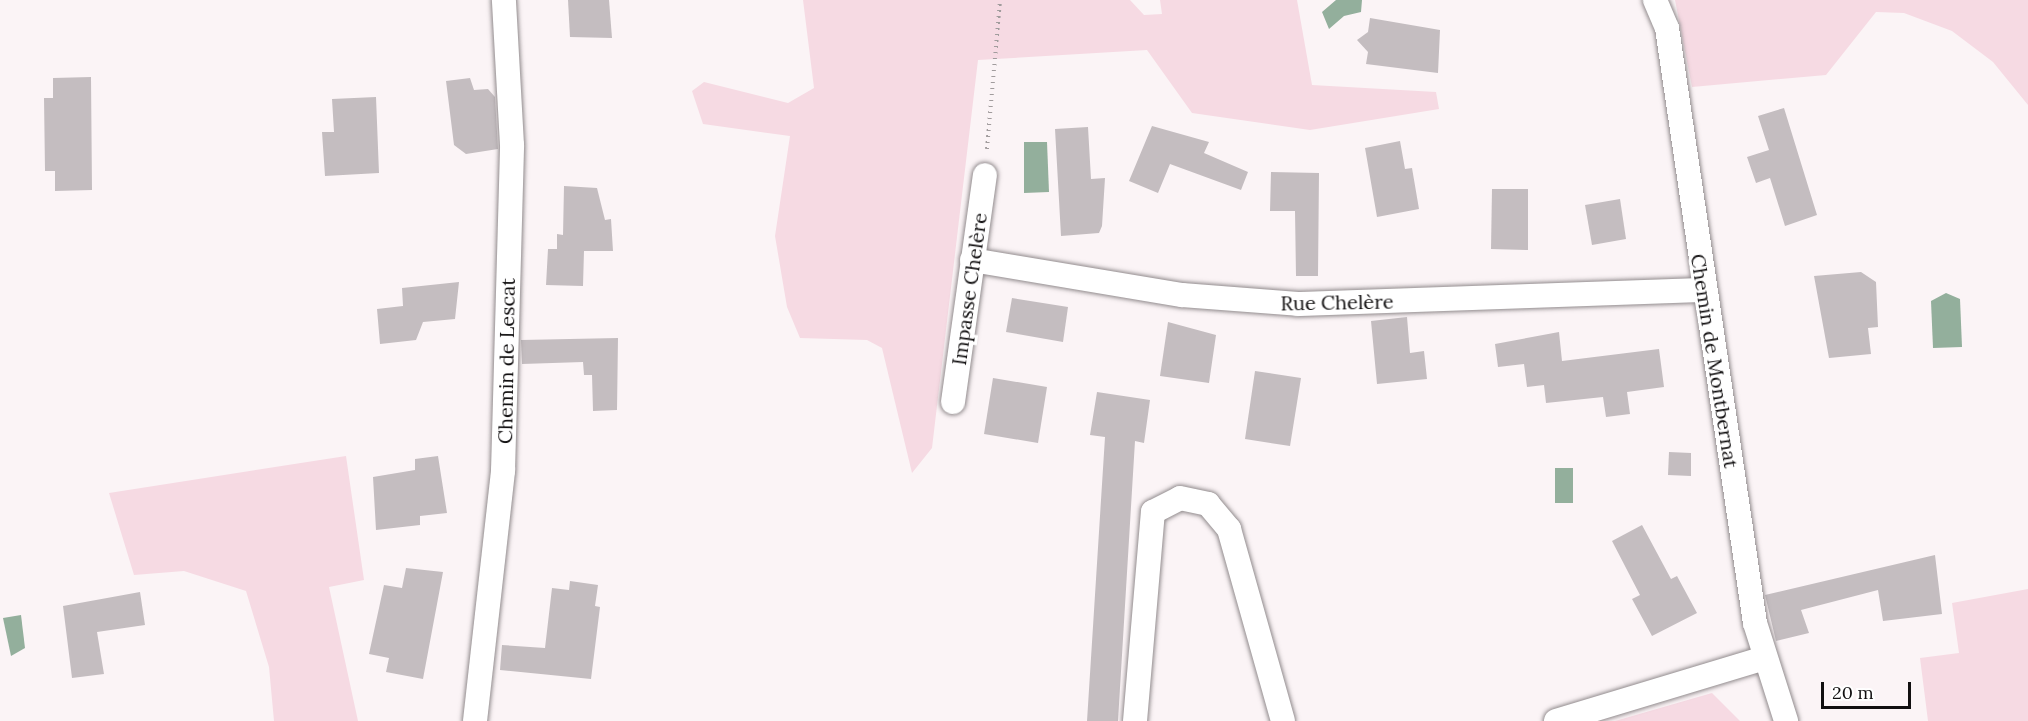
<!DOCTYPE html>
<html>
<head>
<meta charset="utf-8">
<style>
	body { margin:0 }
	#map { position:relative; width:2028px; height:721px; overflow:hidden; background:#fbf4f6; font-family:Lora,serif }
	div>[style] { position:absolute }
	.green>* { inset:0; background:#f6dae3 }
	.water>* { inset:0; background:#93af9c }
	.building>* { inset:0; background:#c4bdc0 }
	.path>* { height:4px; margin-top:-2px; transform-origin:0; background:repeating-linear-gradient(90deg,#a19c9d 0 1.5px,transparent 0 6px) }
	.roads { filter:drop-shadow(0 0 2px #928c8e) drop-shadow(0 0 2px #928c8e) }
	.minor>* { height:24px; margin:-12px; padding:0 12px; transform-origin:12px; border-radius:12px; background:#fff }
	span { translate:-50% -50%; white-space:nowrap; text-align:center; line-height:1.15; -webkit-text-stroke:6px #fff; paint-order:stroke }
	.street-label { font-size:20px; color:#110f10 }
	.scale { position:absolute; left:1821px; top:682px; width:90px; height:27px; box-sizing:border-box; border:3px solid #110f10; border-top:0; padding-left:8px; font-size:18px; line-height:21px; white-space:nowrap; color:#110f10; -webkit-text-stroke:4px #fff; paint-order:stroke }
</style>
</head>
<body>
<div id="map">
	<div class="green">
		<i style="clip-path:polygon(803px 0,1130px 0,1144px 15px,1162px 14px,1160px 0,1297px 0,1312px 85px,1436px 92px,1439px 109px,1310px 130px,1192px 113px,1147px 50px,978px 60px,932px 448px,912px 473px,882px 348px,867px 340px,800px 338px,787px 307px,775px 236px,790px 136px,703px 124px,692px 91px,704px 82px,788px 103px,814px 88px)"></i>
		<i style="clip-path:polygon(1675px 0,2028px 0,2028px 105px,1993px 62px,1952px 31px,1904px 13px,1876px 12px,1826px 75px,1692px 87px)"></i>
		<i style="clip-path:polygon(346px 456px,364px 580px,329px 587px,358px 721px,274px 721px,269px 667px,246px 591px,184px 571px,134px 575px,109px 493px)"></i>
		<i style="clip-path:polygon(2028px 589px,2028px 721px,1928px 721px,1920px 658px,1959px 653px,1952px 603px)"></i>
		<i style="clip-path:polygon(1712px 693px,1740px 721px,1615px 721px)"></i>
	</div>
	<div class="water">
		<i style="clip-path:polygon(1336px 0,1362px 0,1361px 12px,1344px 16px,1329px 29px,1322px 12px)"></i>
		<i style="clip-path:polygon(1024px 142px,1047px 142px,1049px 192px,1024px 193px)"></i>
		<i style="clip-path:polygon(1946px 293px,1960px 299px,1962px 347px,1933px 348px,1931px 301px)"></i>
		<i style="clip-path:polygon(1555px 468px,1573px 468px,1573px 503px,1555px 503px)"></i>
		<i style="clip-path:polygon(21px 615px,25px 648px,11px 656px,3px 618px)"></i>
	</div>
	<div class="building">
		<i style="clip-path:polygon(568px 0,609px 0,612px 38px,570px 37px)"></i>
		<i style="clip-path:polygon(1370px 18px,1440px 30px,1438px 73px,1366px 64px,1368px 52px,1357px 40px,1368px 32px)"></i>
		<i style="clip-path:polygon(91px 77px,92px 190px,55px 191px,55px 171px,45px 171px,44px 98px,53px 98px,53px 78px)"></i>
		<i style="clip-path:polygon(470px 78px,474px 90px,488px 89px,495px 97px,498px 149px,466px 154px,454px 145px,446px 81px)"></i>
		<i style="clip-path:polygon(376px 97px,379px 173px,325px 176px,322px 132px,334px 132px,332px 99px)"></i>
		<i style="clip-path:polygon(1784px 108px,1817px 215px,1785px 226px,1770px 178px,1756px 183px,1747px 157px,1769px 150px,1758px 116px)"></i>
		<i style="clip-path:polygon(1152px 126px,1209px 142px,1204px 153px,1248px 172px,1241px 190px,1170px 164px,1158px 193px,1129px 181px)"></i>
		<i style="clip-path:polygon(1088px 127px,1091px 179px,1105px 178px,1102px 226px,1099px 233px,1061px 236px,1055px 129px)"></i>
		<i style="clip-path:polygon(1400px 141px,1405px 169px,1412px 168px,1419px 209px,1377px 217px,1365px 148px)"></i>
		<i style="clip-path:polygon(1271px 172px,1319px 173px,1318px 276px,1296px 276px,1295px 211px,1270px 211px)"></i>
		<i style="clip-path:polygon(564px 186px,597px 188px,605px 220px,611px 219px,613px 251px,584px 251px,583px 286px,546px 285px,548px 249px,557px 249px,557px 234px,563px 235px)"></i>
		<i style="clip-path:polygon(1492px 189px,1528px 189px,1528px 250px,1491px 249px)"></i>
		<i style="clip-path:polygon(1620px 199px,1626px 239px,1592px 245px,1585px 205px)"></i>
		<i style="clip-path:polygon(1861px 272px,1876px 282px,1878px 327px,1868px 328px,1871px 354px,1829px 358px,1814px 276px)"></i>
		<i style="clip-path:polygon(459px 282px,455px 319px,423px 322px,416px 340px,380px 344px,377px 309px,403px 306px,402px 288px)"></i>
		<i style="clip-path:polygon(1012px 298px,1068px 307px,1063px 342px,1006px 332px)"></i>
		<i style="clip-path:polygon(1407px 317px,1410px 353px,1424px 351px,1427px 379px,1377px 384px,1371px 321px)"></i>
		<i style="clip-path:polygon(1168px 322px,1216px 335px,1209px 383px,1160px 376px)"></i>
		<i style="clip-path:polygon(1559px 332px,1562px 361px,1659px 349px,1664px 387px,1627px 392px,1630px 414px,1606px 417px,1603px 397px,1546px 403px,1544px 385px,1527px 387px,1524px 364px,1498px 367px,1495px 344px)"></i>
		<i style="clip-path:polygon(618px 338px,617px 410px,593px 411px,592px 375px,584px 375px,583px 362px,522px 364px,521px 340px)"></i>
		<i style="clip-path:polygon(1255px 371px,1301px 378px,1290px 446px,1245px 439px)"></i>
		<i style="clip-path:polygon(993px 378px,1047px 387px,1038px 443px,984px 434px)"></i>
		<i style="clip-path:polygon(1097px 392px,1150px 400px,1144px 443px,1135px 441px,1118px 721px,1087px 721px,1105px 437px,1090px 435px)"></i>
		<i style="clip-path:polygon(1669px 452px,1691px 453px,1691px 476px,1668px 475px)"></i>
		<i style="clip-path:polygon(438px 456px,447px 513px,420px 516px,420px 525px,376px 530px,373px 477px,415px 470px,415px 459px)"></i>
		<i style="clip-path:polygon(1642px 525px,1671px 579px,1677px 576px,1697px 613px,1652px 636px,1632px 599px,1640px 595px,1612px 541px)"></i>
		<i style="clip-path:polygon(1935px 555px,1942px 614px,1883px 621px,1878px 590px,1801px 610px,1809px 633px,1776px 641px,1765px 595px)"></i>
		<i style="clip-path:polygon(406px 568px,443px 572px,423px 679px,386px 672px,389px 658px,369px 654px,384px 585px,402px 588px)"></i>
		<i style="clip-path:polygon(570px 581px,598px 585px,595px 606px,600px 607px,591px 679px,500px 670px,502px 645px,545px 648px,552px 588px,569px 590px)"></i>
		<i style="clip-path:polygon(140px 592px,145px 625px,97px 632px,104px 674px,72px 678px,63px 606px)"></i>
	</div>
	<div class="path">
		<i style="left:987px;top:149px;width:150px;rotate:-85deg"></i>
	</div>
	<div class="roads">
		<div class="minor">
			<i style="left:1655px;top:0;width:30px;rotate:67deg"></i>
			<i style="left:1667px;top:28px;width:601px;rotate:81.59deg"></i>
			<i style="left:1755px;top:623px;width:103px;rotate:72.4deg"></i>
			<i style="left:972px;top:260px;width:213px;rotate:9.5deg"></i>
			<i style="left:1182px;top:295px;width:116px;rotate:4.4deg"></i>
			<i style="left:1298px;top:304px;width:406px;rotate:-2deg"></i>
			<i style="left:953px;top:402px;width:229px;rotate:-82deg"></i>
			<i style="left:475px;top:721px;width:252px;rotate:-83.6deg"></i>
			<i style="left:503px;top:471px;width:326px;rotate:-88.4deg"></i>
			<i style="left:512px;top:145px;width:145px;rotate:-93.2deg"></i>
			<i style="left:1135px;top:721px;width:210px;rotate:-85.1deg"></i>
			<i style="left:1153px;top:512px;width:30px;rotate:-27deg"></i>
			<i style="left:1180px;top:498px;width:29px;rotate:12deg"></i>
			<i style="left:1208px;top:504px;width:33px;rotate:50deg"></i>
			<i style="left:1229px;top:529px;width:199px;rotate:74.3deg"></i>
			<i style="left:1556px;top:721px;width:218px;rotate:-16.8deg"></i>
		</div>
	</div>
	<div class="street-label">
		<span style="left:969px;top:289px;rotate:-82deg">Impasse Chelère</span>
		<span style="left:1337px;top:302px;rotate:-1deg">Rue Chelère</span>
		<span style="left:506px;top:361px;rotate:-89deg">Chemin de Lescat</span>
		<span style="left:1715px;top:361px;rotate:81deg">Chemin de Montbernat</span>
	</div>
	<div class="scale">20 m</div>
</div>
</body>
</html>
